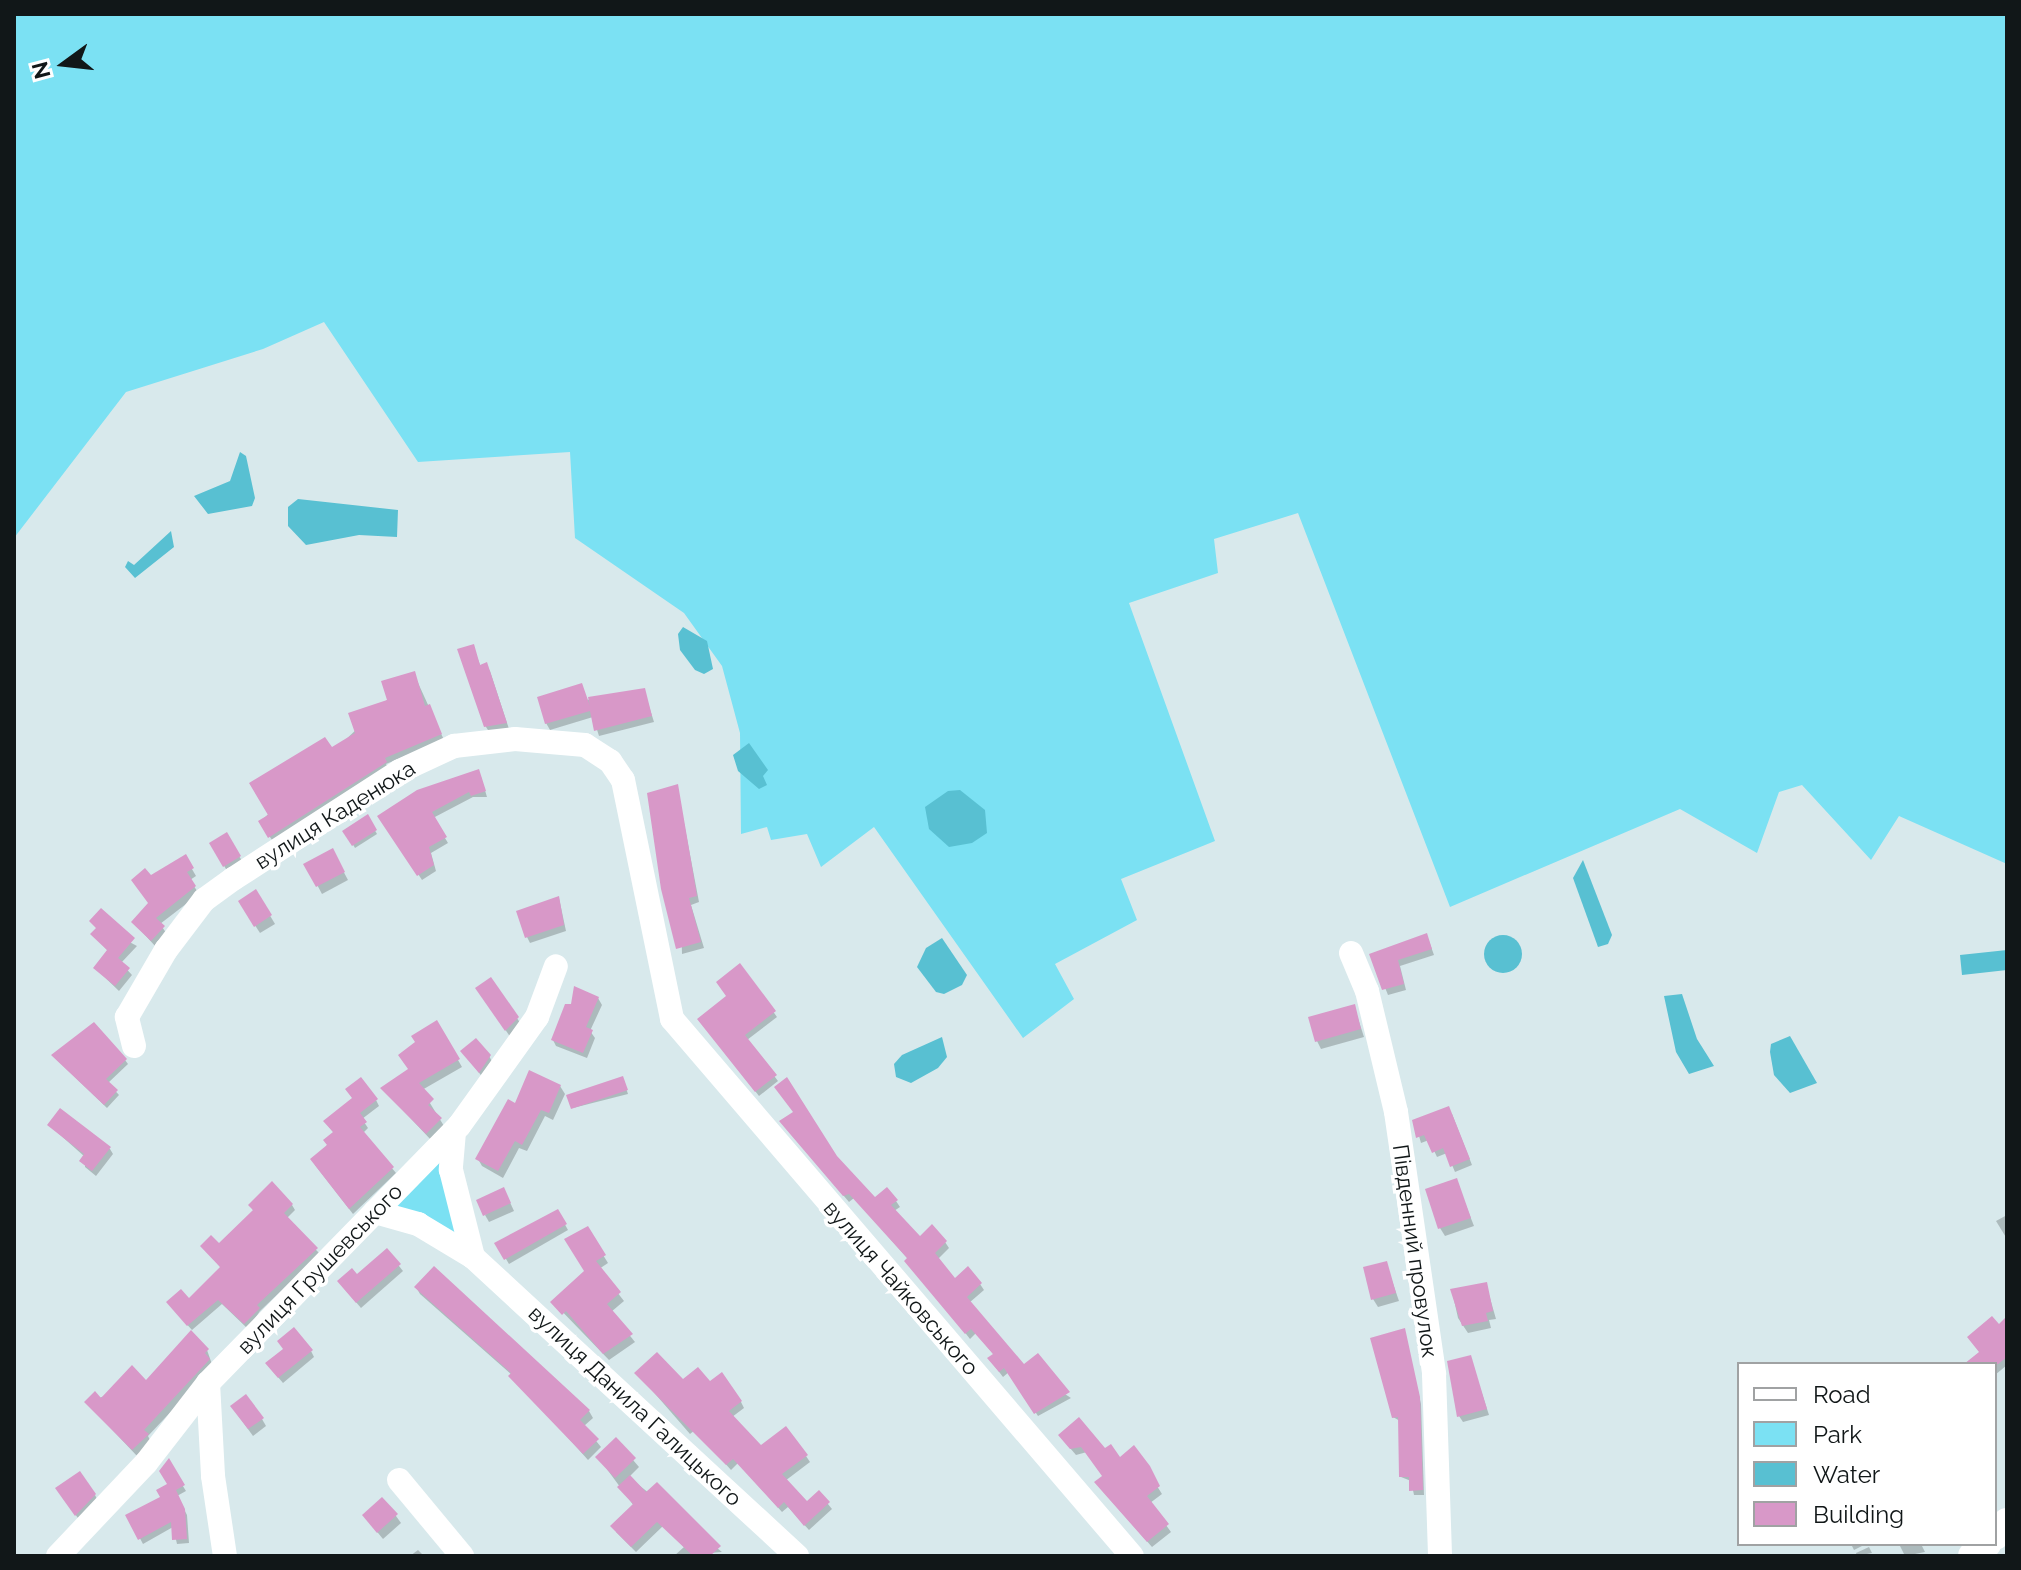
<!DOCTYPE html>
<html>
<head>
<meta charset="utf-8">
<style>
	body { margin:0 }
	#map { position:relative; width:2021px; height:1570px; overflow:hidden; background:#d8e9ec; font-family:Raleway,sans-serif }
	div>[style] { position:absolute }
	.green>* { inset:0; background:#7be1f3 }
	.water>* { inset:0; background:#58c0d2 }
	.round { border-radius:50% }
	.shadow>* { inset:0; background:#0003 }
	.building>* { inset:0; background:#d898c8 }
	.minor>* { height:24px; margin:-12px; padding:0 12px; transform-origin:12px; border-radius:12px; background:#fff }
	.tertiary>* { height:30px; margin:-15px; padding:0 15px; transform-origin:15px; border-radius:15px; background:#fff }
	span { translate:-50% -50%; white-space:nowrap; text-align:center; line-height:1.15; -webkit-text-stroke:7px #fff; paint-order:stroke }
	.street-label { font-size:22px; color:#111718 }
	.frame { position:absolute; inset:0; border:16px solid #111718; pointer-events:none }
	.legend { position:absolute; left:1737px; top:1362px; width:260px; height:184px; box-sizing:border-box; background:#fff; border:2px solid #a0a2a3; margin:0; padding:10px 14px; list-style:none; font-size:24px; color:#111718 }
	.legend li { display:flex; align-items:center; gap:16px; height:40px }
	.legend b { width:40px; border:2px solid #a0a2a3 }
	.north { position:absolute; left:24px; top:24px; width:80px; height:80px; -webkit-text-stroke:6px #fff; paint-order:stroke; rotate:255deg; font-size:22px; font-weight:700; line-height:32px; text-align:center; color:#111718 }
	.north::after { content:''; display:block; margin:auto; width:28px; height:36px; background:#111718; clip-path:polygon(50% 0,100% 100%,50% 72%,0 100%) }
</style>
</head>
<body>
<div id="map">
	<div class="green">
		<i style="clip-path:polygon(14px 14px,2007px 14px,2007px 864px,1899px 816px,1871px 860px,1802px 785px,1779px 792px,1757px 853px,1680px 809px,1450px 907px,1298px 513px,1214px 539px,1218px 573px,1129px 603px,1215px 841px,1121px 879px,1137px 920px,1055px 964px,1074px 999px,1023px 1038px,874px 827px,821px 867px,807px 834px,771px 840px,767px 827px,741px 834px,740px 733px,722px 666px,684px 613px,575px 538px,570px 452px,418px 462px,324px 322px,263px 349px,126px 392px,14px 538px)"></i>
		<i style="clip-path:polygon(454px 1132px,473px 1257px,375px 1212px)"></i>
	</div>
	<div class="water">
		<i style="clip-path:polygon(240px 452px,246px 456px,255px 498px,252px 506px,208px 514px,194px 496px,230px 481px)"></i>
		<i style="clip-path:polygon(298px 499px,398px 510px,397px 537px,359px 535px,306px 545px,288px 526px,288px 507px)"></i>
		<i style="clip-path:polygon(171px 531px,174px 547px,135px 578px,125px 567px,128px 561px,134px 565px)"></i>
		<i style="clip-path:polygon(683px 627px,707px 641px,713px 669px,704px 674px,695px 670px,680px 650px,678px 634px)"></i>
		<i style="clip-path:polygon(749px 743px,768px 770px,763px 776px,767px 785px,759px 789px,738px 771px,733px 755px)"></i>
		<i style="clip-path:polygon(960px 790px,985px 810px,987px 833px,972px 843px,949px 847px,929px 829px,925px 807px,948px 791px)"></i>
		<i style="clip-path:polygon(1583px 860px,1612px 935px,1608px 944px,1598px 947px,1573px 878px)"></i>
		<i class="round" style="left:1484px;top:935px;width:38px;height:38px"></i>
		<i style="clip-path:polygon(942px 938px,967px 975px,962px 985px,944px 994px,936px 992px,917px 967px,926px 948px)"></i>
		<i style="clip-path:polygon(2007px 950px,2007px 970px,1962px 975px,1960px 955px)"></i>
		<i style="clip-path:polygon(1682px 994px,1697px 1039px,1714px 1066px,1689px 1074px,1676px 1052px,1664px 996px)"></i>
		<i style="clip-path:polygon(1790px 1036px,1817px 1083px,1790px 1093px,1774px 1075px,1770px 1052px,1771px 1044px)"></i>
		<i style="clip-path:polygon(942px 1037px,947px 1057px,938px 1068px,911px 1083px,896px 1077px,894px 1064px,902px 1055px)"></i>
	</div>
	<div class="shadow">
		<i style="clip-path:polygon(473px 647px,481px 667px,486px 665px,490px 671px,509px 729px,490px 733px,486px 727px)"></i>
		<i style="clip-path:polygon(414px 674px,444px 740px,386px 764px,389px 769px,274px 843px,260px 822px)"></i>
		<i style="clip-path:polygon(644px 690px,654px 722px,599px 736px,593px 717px,550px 730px,546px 723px,587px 700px)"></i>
		<i style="clip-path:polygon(481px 777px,487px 797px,473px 797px,433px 818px,448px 843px,431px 853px,436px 871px,422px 880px,380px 816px)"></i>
		<i style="clip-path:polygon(677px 786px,699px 902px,691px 905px,704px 948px,682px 954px)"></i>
		<i style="clip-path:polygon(367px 817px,377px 834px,355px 848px,345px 831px)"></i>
		<i style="clip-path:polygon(226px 835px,244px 864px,229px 874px,211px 844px)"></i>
		<i style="clip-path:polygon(332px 850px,348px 880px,322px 894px,306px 864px)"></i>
		<i style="clip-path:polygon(185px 857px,196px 876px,190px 880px,199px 894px,160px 924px,167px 934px,156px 947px,133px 922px,150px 904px,151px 878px)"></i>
		<i style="clip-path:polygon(256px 892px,275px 924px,260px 933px,240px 902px)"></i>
		<i style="clip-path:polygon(559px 898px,566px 931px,530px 943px,527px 937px)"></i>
		<i style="clip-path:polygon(92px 922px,137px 946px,121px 963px,132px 975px,119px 991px,95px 968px,109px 952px,93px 935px,97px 929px)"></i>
		<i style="clip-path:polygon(1429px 941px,1434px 955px,1400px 966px,1406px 990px,1388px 995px,1372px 955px)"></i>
		<i style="clip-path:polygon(740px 965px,777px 1017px,747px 1040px,778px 1081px,759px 1096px,702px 1024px,728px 997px)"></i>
		<i style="clip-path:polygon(482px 996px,517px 1018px,522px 1026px,511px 1038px)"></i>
		<i style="clip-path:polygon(598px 998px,602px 1005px,590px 1031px,595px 1038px,587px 1058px,556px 1046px,553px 1040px)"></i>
		<i style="clip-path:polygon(1354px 1006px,1364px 1037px,1321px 1049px,1317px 1041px)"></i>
		<i style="clip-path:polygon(437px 1023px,462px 1067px,422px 1090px,444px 1126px,431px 1140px,383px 1089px,410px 1070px)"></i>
		<i style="clip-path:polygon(53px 1056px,125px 1060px,128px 1064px,108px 1083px,119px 1095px,107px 1108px)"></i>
		<i style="clip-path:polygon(489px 1056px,494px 1065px,484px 1079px,468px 1059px)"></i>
		<i style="clip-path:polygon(624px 1082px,628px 1094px,573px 1108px)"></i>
		<i style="clip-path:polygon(560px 1086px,565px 1094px,553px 1120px,545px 1116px,527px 1151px,519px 1148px,503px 1178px,482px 1166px,478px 1159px,516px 1106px)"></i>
		<i style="clip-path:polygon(376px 1100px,379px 1106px,362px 1119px,368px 1128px,363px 1133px,396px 1173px,353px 1214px,315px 1165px,334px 1133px,329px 1127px)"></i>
		<i style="clip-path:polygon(1452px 1114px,1472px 1165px,1455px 1172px,1447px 1153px,1437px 1157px,1429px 1140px,1421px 1143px,1415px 1122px)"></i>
		<i style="clip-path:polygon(49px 1125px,110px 1149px,113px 1154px,96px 1176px,85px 1167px,85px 1157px)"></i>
		<i style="clip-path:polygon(785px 1127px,835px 1157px,875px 1200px,896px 1201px,900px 1207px,894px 1211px,920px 1238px,945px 1242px,949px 1248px,937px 1260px,954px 1281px,980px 1284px,984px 1290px,969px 1303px,1024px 1367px,1071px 1398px,1038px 1416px,1009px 1372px,1003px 1377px,993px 1364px,994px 1355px,976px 1333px,970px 1339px,908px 1259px,854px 1198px,849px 1202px)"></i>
		<i style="clip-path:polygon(1456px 1180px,1474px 1226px,1445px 1236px,1440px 1228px)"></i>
		<i style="clip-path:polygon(508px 1198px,514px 1211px,489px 1222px,485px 1215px)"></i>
		<i style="clip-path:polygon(250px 1205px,292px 1205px,295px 1210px,286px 1219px,320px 1254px,260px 1311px,248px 1329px,222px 1304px,192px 1330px,172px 1308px,189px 1301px,222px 1269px,202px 1246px,219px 1245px,254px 1212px)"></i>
		<i style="clip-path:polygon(558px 1212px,568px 1230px,509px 1264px,497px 1244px)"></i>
		<i style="clip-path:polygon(2007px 1215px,2007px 1239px,1996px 1221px)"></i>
		<i style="clip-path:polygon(587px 1229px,608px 1263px,599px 1269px,624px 1301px,611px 1312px,635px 1342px,609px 1360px,553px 1302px,586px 1271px)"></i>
		<i style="clip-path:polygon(387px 1251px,403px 1271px,361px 1308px,343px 1287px)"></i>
		<i style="clip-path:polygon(1386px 1263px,1399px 1301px,1378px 1307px,1373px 1299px)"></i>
		<i style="clip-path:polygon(434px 1269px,589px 1411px,593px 1418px,584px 1426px,601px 1447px,588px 1460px,512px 1375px,420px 1294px,416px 1287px)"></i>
		<i style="clip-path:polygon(1486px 1284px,1496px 1319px,1489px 1320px,1491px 1328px,1468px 1333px,1458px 1318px,1452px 1291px)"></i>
		<i style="clip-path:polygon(2007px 1319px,2007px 1365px,1995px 1375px,1995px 1364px,1971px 1364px)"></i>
		<i style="clip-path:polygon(1404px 1330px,1421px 1404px,1424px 1495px,1414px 1495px,1411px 1481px,1401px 1477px,1400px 1421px,1393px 1417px)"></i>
		<i style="clip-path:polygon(207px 1350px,213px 1367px,148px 1436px,151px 1442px,137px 1456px,86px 1402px,146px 1383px)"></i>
		<i style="clip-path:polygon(311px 1351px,314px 1357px,283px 1383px,271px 1369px)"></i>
		<i style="clip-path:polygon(1470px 1357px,1489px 1415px,1463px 1422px,1459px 1416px)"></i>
		<i style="clip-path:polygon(637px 1373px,709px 1383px,741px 1402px,744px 1408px,732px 1417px,760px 1448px,806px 1456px,810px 1462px,785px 1481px,806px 1504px,819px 1493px,832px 1509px,809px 1530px,788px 1507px,782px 1512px,738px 1463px,731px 1470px,695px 1430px,690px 1434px)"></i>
		<i style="clip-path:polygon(237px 1414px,262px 1419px,266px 1426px,253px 1436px)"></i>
		<i style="clip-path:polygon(616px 1440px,639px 1467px,629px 1477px,722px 1552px,674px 1556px,684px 1547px,663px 1526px,636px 1552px,616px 1532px,634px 1506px,598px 1457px)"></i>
		<i style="clip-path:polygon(1064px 1441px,1119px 1459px,1133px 1448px,1162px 1494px,1150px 1503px,1171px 1532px,1152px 1547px,1101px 1489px,1104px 1477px,1087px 1452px,1076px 1455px)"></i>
		<i style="clip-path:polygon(168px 1462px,186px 1491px,177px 1496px,187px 1515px,189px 1543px,177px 1544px,173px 1527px,143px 1544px,128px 1516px,163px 1498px,169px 1485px)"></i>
		<i style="clip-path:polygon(95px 1495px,99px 1503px,81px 1522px,62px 1497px)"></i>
		<i style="clip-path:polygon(364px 1516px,396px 1516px,401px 1523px,383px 1539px)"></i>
		<i style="clip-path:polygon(1851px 1544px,1866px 1544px,1854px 1550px)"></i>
		<i style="clip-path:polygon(1899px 1544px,1921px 1544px,1925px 1552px,1905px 1556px)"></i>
		<i style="clip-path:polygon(1869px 1547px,1872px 1553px,1857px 1556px,1856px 1553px)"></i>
		<i style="clip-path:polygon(418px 1550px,424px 1556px,410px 1556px)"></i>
	</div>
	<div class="building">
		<i style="clip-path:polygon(474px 644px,480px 665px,487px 662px,507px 723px,484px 727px,457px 649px)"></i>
		<i style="clip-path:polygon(415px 671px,425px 706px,430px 704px,442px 734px,385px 758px,387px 762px,268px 838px,258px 821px,268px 815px,249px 783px,325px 737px,332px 747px,355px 733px,348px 713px,387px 700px,381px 681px)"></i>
		<i style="clip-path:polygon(582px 683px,590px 706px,588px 697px,645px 688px,652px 716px,594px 731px,590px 711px,545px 724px,537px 697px)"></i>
		<i style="clip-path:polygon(479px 769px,486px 791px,471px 796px,469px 792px,432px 812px,447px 837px,429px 847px,434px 865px,417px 876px,377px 816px,417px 790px)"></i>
		<i style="clip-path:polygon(678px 784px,697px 896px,689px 898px,701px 942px,676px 949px,661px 889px,647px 793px)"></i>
		<i style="clip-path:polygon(368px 814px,377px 830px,352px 846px,342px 831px)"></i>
		<i style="clip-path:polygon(227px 832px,241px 856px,223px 867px,209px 843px)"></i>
		<i style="clip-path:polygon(333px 848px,345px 872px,316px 887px,303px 864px)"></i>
		<i style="clip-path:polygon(186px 854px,194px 868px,187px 872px,196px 886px,156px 918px,165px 926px,151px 941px,131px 922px,148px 903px,131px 880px,145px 868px,151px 875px)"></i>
		<i style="clip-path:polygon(256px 889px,272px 915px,254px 927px,238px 901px)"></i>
		<i style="clip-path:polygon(559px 896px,564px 925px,525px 938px,516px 911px)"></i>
		<i style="clip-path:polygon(101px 908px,135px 938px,118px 958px,130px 968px,115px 986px,93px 968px,107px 950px,90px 934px,96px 928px,89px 921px)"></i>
		<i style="clip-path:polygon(1427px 933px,1432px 949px,1398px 960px,1404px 984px,1382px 990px,1369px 954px)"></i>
		<i style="clip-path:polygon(740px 963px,776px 1011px,745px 1035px,777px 1075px,755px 1092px,697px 1019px,726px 996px,716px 982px)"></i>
		<i style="clip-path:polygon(491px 977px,519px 1017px,505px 1031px,475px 988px)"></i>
		<i style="clip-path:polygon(574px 986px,599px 997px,586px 1027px,593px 1030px,583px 1053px,551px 1040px,565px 1004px,571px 1004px)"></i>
		<i style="clip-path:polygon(1355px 1004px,1361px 1029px,1315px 1042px,1308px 1017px)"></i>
		<i style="clip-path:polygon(437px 1020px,460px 1059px,419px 1083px,434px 1099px,428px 1105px,442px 1118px,426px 1134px,380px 1088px,408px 1069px,398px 1055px,415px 1042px,411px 1036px)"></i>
		<i style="clip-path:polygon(94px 1022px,127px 1059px,106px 1079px,118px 1090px,104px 1105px,51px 1055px)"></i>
		<i style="clip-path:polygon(476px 1038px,491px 1055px,479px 1073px,460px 1051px)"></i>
		<i style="clip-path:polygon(529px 1070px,561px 1085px,549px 1113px,541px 1110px,522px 1145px,515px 1141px,498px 1171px,475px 1159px,508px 1099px,515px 1103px)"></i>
		<i style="clip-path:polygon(623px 1076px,628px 1090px,571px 1109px,566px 1095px)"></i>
		<i style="clip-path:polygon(361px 1077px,378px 1099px,360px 1113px,367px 1122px,360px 1127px,394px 1167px,349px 1209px,310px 1159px,327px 1145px,323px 1140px,333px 1132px,323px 1121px,352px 1098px,345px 1089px)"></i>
		<i style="clip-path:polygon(787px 1077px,837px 1156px,875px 1197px,887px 1187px,898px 1200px,891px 1205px,920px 1236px,932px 1224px,947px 1241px,935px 1253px,955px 1278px,968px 1266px,982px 1283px,967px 1297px,1024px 1364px,1038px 1353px,1070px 1392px,1034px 1414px,1004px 1368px,999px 1372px,987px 1358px,993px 1354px,971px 1329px,965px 1334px,904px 1261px,907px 1258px,849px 1194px,843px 1196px,779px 1121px,793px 1112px,774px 1087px)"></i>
		<i style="clip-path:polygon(1449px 1106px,1470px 1159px,1450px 1167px,1443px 1148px,1432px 1153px,1424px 1135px,1416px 1138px,1412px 1120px)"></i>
		<i style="clip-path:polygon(60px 1108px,111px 1147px,92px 1171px,79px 1161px,84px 1154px,47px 1125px)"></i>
		<i style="clip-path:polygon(1457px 1178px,1471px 1218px,1438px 1229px,1425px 1189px)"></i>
		<i style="clip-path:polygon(272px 1181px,293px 1204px,284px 1213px,318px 1248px,257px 1305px,260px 1308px,244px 1324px,218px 1300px,187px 1326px,166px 1302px,181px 1289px,189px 1298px,220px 1267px,200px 1246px,211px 1235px,219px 1243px,253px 1210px,248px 1205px)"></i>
		<i style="clip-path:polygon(504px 1187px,511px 1203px,483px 1216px,476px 1200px)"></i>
		<i style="clip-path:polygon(558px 1209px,567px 1224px,504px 1260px,494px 1243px)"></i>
		<i style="clip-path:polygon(588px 1226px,606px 1255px,596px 1261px,621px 1292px,607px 1304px,633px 1334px,603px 1354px,566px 1311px,562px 1315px,550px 1302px,584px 1271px,564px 1239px)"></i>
		<i style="clip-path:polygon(387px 1248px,401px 1264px,356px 1303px,337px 1281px,352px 1268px,357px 1274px)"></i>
		<i style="clip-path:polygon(1387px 1261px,1396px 1293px,1371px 1300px,1363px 1267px)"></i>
		<i style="clip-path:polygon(434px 1266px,590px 1410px,580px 1420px,599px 1439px,583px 1454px,508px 1376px,511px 1373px,414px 1287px)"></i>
		<i style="clip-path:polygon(1487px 1282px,1493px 1311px,1486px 1313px,1488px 1321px,1462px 1326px,1450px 1289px)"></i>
		<i style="clip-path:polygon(1992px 1316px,1999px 1324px,2007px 1316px,2007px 1357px,1998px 1364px,1964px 1364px,1979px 1352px,1967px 1337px)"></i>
		<i style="clip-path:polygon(294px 1327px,313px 1350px,278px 1378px,265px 1363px,283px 1349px,277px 1341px)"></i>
		<i style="clip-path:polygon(1405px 1328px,1420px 1397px,1423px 1490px,1409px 1491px,1409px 1477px,1399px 1477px,1398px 1417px,1392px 1418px,1370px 1338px)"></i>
		<i style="clip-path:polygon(191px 1330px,209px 1349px,205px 1353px,210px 1359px,144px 1430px,149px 1434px,132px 1450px,84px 1402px,95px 1391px,101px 1398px,132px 1365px,146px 1380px)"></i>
		<i style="clip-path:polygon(657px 1352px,683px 1379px,698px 1367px,710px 1381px,722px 1372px,742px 1401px,729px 1411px,761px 1445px,786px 1426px,808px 1455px,782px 1474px,807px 1501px,819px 1490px,830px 1502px,804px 1526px,784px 1502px,778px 1508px,733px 1459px,726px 1465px,634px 1373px)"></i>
		<i style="clip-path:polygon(1471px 1355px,1487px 1409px,1457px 1417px,1447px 1361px)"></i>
		<i style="clip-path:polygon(246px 1394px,264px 1418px,248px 1429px,230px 1406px)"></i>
		<i style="clip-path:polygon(1079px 1417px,1105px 1448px,1111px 1444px,1120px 1457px,1134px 1445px,1150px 1466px,1160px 1486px,1147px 1496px,1169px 1524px,1147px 1542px,1094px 1482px,1102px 1476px,1081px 1447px,1070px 1449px,1058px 1435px)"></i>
		<i style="clip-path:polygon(616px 1437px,636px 1458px,615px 1478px,595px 1457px)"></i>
		<i style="clip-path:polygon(169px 1458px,185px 1485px,176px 1490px,185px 1509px,187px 1539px,172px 1540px,171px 1522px,138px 1540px,125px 1515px,160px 1497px,156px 1490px,167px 1484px,159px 1471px)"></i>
		<i style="clip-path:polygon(80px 1471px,96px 1494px,75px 1516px,55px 1488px)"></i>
		<i style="clip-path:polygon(630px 1475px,646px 1492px,657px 1482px,721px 1546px,710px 1556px,693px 1556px,657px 1522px,631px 1547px,610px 1526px,633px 1504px,617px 1487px)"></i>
		<i style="clip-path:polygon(382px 1497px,398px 1514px,377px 1533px,362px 1515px)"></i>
	</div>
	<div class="minor">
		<i style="left:1351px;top:953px;width:41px;rotate:67.2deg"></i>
		<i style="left:1367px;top:991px;width:124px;rotate:76.5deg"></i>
		<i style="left:1396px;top:1112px;width:265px;rotate:81.7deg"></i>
		<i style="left:1434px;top:1374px;width:182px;rotate:88.1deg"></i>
		<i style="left:134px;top:1046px;width:30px;rotate:-104deg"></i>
		<i style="left:127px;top:1017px;width:78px;rotate:-59.8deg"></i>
		<i style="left:166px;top:950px;width:63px;rotate:-52.8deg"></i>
		<i style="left:204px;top:900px;width:36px;rotate:-36deg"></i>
		<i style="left:233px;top:879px;width:199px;rotate:-32.9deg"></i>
		<i style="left:400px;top:771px;width:60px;rotate:-24.8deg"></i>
		<i style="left:454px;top:746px;width:61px;rotate:-6.5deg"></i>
		<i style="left:515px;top:739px;width:70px;rotate:4.9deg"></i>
		<i style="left:585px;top:745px;width:30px;rotate:33deg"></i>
		<i style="left:610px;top:761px;width:23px;rotate:56deg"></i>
		<i style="left:623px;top:780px;width:244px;rotate:78.4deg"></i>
		<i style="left:672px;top:1019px;width:707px;rotate:49.42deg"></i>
		<i style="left:454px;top:1132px;width:38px;rotate:95deg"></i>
		<i style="left:451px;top:1170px;width:90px;rotate:75.8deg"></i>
		<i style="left:375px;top:1212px;width:45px;rotate:15.6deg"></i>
		<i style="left:418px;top:1224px;width:64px;rotate:31deg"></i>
		<i style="left:473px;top:1257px;width:441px;rotate:42.7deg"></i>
		<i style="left:208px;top:1383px;width:93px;rotate:86.9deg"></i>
		<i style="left:213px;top:1476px;width:81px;rotate:81.5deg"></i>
		<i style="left:399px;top:1480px;width:99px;rotate:50.3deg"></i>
		<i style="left:58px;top:1556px;width:128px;rotate:-46.6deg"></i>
		<i style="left:146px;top:1463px;width:101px;rotate:-52.2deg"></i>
		<i style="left:208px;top:1383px;width:359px;rotate:-45.7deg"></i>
		<i style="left:459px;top:1126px;width:134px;rotate:-54.4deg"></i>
		<i style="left:537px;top:1017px;width:54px;rotate:-69.6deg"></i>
	</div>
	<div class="tertiary">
		<i style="left:1995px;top:1535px;width:17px;rotate:-45deg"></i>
		<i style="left:1973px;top:1556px;width:18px;rotate:-43deg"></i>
	</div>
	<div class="street-label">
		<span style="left:335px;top:815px;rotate:-32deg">вулиця Каденюка</span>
		<span style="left:1415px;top:1251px;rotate:82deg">Південний провулок</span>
		<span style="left:320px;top:1269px;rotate:-46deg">вулиця Грушевського</span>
		<span style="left:901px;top:1288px;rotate:49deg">вулиця Чайковського</span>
		<span style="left:635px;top:1406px;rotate:43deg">вулиця Данила Галицького</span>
	</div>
	<div class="frame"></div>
	<ul class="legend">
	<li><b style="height:10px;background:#fff"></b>Road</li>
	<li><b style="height:22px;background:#7be1f3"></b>Park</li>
	<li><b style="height:22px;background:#58c0d2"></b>Water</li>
	<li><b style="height:22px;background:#d898c8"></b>Building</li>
	</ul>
	<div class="north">N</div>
</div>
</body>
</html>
